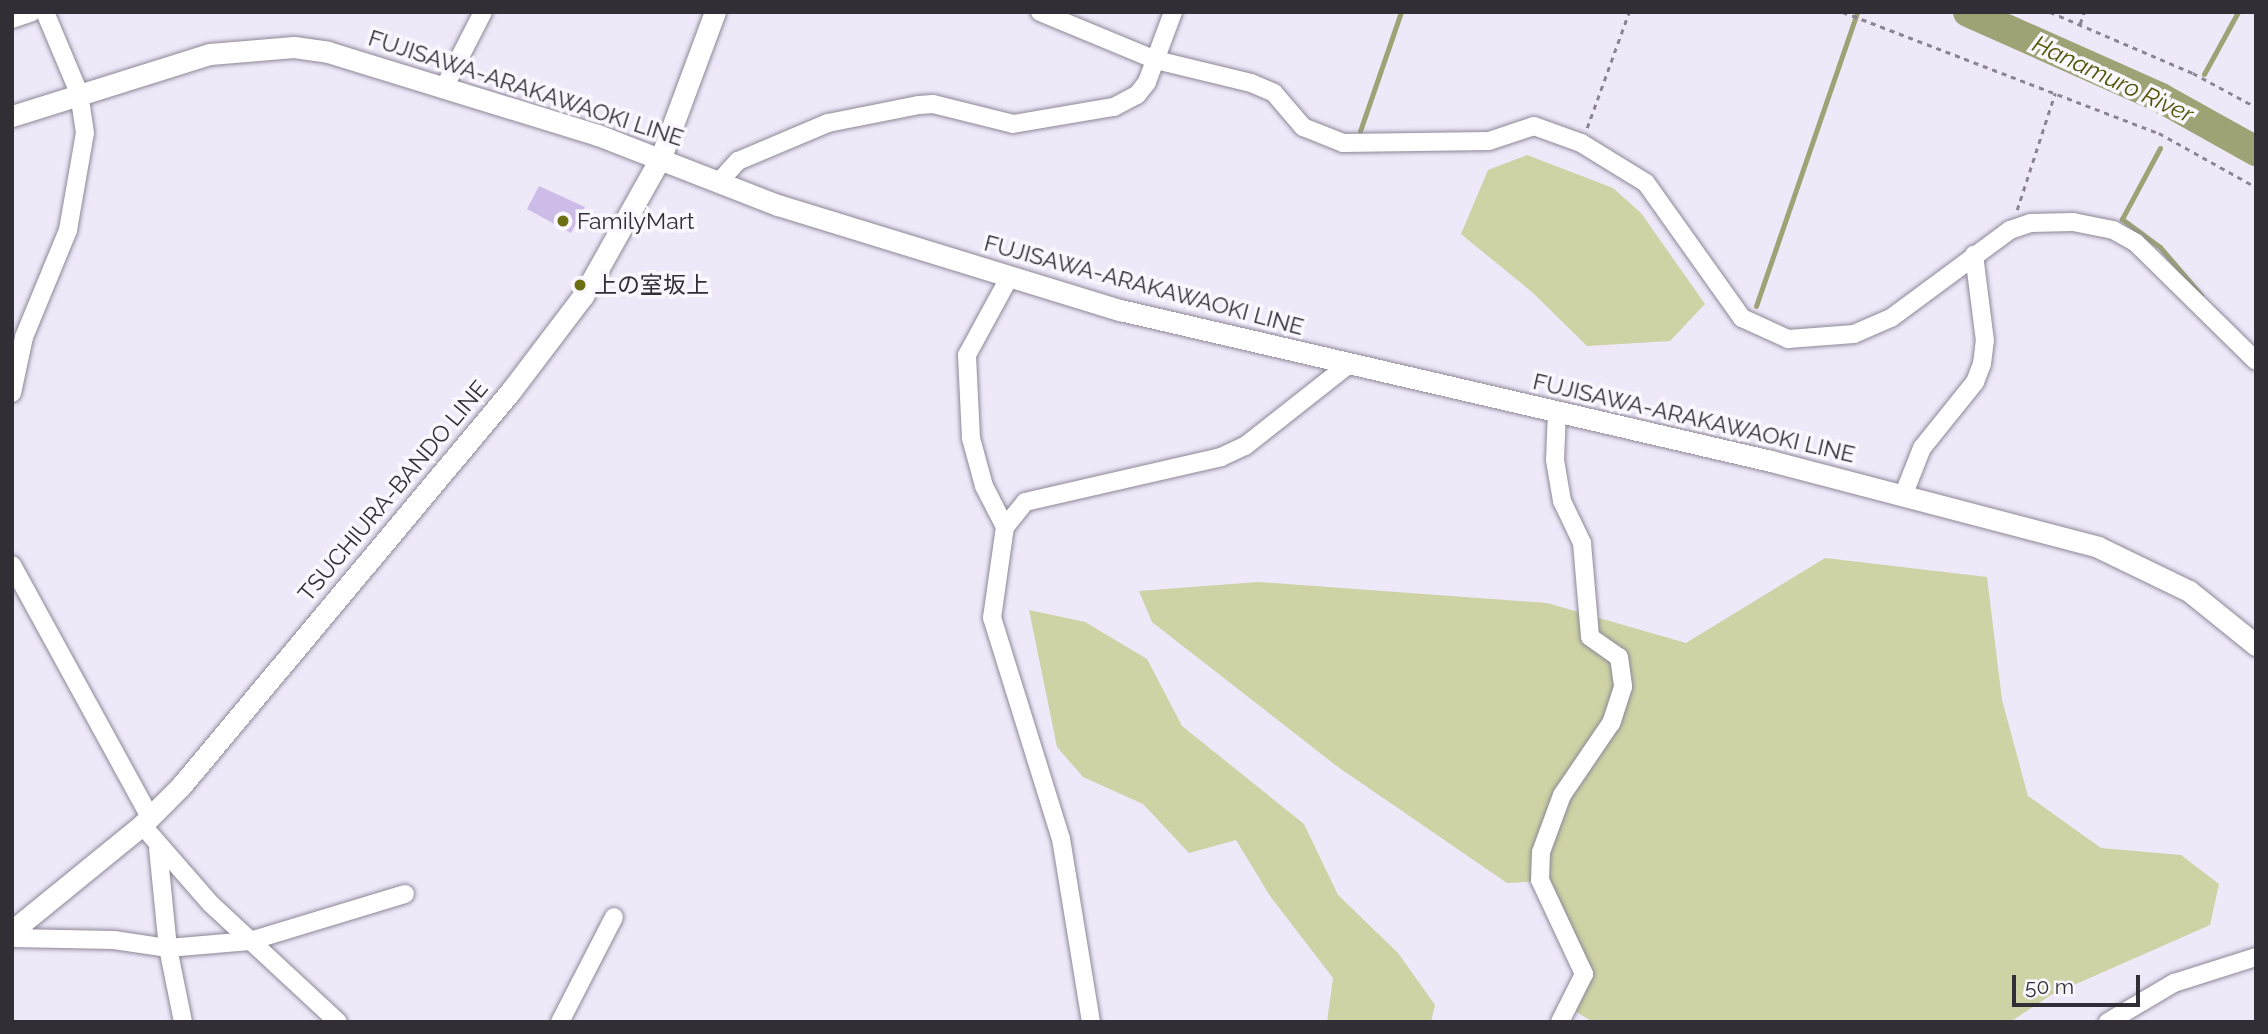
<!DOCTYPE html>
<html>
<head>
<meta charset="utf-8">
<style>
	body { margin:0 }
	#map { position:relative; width:2268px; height:1034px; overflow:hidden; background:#eee8f9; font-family:Raleway,"Noto Sans JP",sans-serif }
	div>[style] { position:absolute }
	.green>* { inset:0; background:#ced2a4 }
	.stream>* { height:5px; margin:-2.5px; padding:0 2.5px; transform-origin:2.5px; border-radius:2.5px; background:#9fa275 }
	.river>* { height:30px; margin:-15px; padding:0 15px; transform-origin:15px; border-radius:15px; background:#9fa275 }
	.building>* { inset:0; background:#ccbce7 }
	.path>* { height:2.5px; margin-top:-1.25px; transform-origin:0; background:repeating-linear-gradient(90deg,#898691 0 5px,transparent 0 10px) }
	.roads { filter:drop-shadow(0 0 2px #8d8796) drop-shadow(0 0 2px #8d8796) }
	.minor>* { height:18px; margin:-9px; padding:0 9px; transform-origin:9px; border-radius:9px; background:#fff }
	.major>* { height:21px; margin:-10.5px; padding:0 10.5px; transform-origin:10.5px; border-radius:10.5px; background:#fff }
	.dots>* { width:19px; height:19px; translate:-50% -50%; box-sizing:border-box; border:4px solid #faf7fe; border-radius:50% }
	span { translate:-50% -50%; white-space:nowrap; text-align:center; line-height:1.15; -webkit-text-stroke:7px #faf7fe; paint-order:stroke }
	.street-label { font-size:23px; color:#312f35 }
	.poi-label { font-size:23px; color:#312f35 }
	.left { translate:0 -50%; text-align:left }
	.water-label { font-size:24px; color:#535506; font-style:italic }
	.frame { position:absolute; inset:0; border:14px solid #312f35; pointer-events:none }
	.scale { position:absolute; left:2012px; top:975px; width:128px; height:32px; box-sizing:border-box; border:4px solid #312f35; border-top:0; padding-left:9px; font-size:21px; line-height:24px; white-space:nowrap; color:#312f35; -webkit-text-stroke:5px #faf7fe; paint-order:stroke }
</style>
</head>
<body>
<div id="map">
	<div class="green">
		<i style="clip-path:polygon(1527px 155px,1613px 188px,1641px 213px,1705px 304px,1670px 341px,1587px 346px,1532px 292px,1461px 234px,1488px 170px)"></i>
		<i style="clip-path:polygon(1825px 558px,1987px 577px,2002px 700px,2028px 796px,2101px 848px,2181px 855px,2219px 884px,2210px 925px,2051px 995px,2010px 1022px,1593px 1022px,1573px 1010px,1584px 973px,1541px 881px,1507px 883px,1338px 767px,1152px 622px,1139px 591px,1258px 582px,1547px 603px,1686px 643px)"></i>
		<i style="clip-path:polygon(1029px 610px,1085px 622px,1147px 659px,1182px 726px,1304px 824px,1338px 895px,1398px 953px,1435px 1005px,1431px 1022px,1327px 1022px,1333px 978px,1270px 896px,1236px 840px,1189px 853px,1143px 804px,1083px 777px,1057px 747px)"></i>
	</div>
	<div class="stream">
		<i style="left:2204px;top:74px;width:71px;rotate:-61.3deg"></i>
		<i style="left:1360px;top:131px;width:126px;rotate:-71deg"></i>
		<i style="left:2160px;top:148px;width:81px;rotate:118.2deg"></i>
		<i style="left:2122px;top:219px;width:47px;rotate:36.4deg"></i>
		<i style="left:2160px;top:247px;width:63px;rotate:49.5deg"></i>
		<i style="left:1756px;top:306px;width:311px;rotate:-71deg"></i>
	</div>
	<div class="river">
		<i style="left:1968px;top:12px;width:211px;rotate:24deg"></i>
		<i style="left:2161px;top:98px;width:109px;rotate:29.2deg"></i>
	</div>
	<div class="building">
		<i style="clip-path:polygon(539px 186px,585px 207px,571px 233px,527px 209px)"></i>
	</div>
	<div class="path">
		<i style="left:1843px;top:12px;width:338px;rotate:21deg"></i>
		<i style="left:2159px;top:133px;width:111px;rotate:29.1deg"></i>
		<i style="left:2050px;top:12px;width:155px;rotate:23.1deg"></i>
		<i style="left:2193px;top:73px;width:72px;rotate:28.4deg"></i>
		<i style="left:2080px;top:24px;width:13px;rotate:-72deg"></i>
		<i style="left:1587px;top:128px;width:123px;rotate:-70.1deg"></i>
		<i style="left:2017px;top:210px;width:123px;rotate:-72deg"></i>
	</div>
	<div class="roads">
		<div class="minor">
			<i style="left:1040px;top:12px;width:126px;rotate:22.5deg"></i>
			<i style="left:1156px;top:60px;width:98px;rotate:13.6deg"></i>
			<i style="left:1251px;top:83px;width:25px;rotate:23deg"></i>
			<i style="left:1274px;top:93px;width:45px;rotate:49.5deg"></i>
			<i style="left:1303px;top:127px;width:43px;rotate:21.8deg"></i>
			<i style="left:1343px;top:143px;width:146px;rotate:-0.8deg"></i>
			<i style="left:1489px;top:141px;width:47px;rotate:-18.4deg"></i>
			<i style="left:1534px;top:126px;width:50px;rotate:19.9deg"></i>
			<i style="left:1581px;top:143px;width:76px;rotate:31.6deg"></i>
			<i style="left:1646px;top:183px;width:166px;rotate:54.6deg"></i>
			<i style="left:1742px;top:318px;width:51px;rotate:24.5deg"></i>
			<i style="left:1788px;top:339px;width:66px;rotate:-4.3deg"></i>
			<i style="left:1854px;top:334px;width:40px;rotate:-23.4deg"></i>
			<i style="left:1891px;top:318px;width:148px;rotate:-36.5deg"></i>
			<i style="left:2010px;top:230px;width:21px;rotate:-19deg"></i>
			<i style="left:2030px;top:223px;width:43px;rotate:-1.3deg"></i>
			<i style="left:2073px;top:222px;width:41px;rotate:11.3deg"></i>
			<i style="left:2113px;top:230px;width:26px;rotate:29deg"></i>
			<i style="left:2136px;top:243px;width:168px;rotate:44.5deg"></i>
			<i style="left:12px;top:19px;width:21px;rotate:-19deg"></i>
			<i style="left:445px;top:86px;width:83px;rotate:-62.8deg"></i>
			<i style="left:718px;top:183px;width:30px;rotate:-48deg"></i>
			<i style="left:738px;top:161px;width:98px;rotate:-22.9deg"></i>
			<i style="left:828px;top:123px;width:93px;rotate:-11.2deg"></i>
			<i style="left:919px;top:105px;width:14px;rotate:-4deg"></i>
			<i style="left:933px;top:104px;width:82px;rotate:14deg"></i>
			<i style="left:1013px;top:124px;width:102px;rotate:-9.6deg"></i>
			<i style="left:1114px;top:107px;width:26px;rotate:-28deg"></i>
			<i style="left:1137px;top:95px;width:16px;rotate:-52deg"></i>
			<i style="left:1147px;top:82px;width:75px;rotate:-69.6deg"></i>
			<i style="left:12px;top:393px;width:57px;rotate:-77.9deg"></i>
			<i style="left:24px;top:337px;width:116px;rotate:-67.6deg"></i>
			<i style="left:68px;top:230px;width:98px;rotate:-80.1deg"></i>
			<i style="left:85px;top:133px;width:40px;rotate:-98.5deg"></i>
			<i style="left:79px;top:93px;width:88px;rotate:-112.8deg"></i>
			<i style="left:1557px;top:411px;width:49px;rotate:92.3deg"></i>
			<i style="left:1555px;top:460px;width:42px;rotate:80.3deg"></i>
			<i style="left:1562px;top:501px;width:47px;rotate:64.5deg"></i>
			<i style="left:1582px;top:543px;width:94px;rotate:85.1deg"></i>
			<i style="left:1590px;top:637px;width:35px;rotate:35deg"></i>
			<i style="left:1619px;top:657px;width:30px;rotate:82deg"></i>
			<i style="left:1623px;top:687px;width:38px;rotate:108deg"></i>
			<i style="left:1611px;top:723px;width:87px;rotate:124.2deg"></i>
			<i style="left:1562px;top:795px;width:61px;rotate:110.2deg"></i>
			<i style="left:1541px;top:852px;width:28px;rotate:92deg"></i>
			<i style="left:1540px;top:880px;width:104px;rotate:64.9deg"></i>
			<i style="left:1584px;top:974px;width:54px;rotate:116.6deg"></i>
			<i style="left:1903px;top:496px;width:52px;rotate:-68.4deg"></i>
			<i style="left:1922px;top:448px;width:85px;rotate:-51.2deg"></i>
			<i style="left:1975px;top:382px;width:19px;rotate:-69deg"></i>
			<i style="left:1982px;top:364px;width:23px;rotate:-83deg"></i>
			<i style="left:1985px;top:341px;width:87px;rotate:-97.3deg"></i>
			<i style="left:1005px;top:527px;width:46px;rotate:-117.1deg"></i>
			<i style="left:984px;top:486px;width:50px;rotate:-105.2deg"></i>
			<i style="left:971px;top:438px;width:83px;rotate:-92.8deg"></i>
			<i style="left:967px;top:355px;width:88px;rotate:-61.4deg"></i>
			<i style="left:12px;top:565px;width:287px;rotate:61.3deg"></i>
			<i style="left:142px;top:825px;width:105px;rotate:48.9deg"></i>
			<i style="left:211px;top:904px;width:173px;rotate:42.9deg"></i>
			<i style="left:158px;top:848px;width:100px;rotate:84.3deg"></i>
			<i style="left:168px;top:948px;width:76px;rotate:78.5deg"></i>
			<i style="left:12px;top:938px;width:102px;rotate:1.1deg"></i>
			<i style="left:114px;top:940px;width:55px;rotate:8.4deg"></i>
			<i style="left:168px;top:948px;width:82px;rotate:-4.9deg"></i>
			<i style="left:250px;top:941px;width:162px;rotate:-16.9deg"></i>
			<i style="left:560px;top:1022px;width:118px;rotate:-62.8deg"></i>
			<i style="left:1091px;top:1022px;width:185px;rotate:-99.3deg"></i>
			<i style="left:1061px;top:839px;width:232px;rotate:-107.3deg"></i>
			<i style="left:992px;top:618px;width:92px;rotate:-81.9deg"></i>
			<i style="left:1005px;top:527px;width:32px;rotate:-51deg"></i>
			<i style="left:1025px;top:502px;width:201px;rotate:-12.9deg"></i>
			<i style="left:1221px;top:457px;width:26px;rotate:-25deg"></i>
			<i style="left:1245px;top:446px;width:131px;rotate:-38.2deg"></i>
			<i style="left:2108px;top:1022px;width:77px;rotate:-30.6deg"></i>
			<i style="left:2174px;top:983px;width:86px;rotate:-17.6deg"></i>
		</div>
		<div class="major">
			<i style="left:12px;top:116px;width:207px;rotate:-17.4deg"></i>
			<i style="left:210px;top:54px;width:84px;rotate:-4.8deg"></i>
			<i style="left:294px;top:47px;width:34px;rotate:8deg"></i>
			<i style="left:328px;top:52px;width:282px;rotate:17.1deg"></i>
			<i style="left:598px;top:135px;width:193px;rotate:21.3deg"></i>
			<i style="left:778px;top:205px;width:358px;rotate:17.1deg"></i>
			<i style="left:1120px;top:310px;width:668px;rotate:13.06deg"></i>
			<i style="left:1771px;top:461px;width:338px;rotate:14.7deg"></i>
			<i style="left:2098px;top:547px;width:101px;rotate:25.8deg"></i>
			<i style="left:2189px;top:591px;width:86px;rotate:38.9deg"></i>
			<i style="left:12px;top:931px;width:168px;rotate:-39.2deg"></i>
			<i style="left:142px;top:825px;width:55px;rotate:-45deg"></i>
			<i style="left:181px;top:786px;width:513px;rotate:-50.14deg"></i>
			<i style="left:510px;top:392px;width:121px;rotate:-52.8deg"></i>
			<i style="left:583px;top:296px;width:159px;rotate:-60.7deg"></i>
			<i style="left:661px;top:157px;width:155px;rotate:-69.6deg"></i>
		</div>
	</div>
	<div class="dots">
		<i style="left:563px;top:221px;background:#6b6e12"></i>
		<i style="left:580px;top:285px;background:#6b6e12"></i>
	</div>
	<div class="street-label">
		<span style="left:526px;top:88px;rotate:18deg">FUJISAWA-ARAKAWAOKI LINE</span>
		<span style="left:1144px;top:285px;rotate:15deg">FUJISAWA-ARAKAWAOKI LINE</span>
		<span style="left:1694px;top:418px;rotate:13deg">FUJISAWA-ARAKAWAOKI LINE</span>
		<span style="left:393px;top:491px;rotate:-50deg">TSUCHIURA-BANDO LINE</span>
	</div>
	<div class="poi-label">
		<span class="left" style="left:577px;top:221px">FamilyMart</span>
		<span class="left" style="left:594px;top:285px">上の室坂上</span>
	</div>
	<div class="water-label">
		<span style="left:2113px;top:79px;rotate:25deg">Hanamuro River</span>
	</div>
	<div class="frame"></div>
	<div class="scale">50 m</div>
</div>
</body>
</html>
